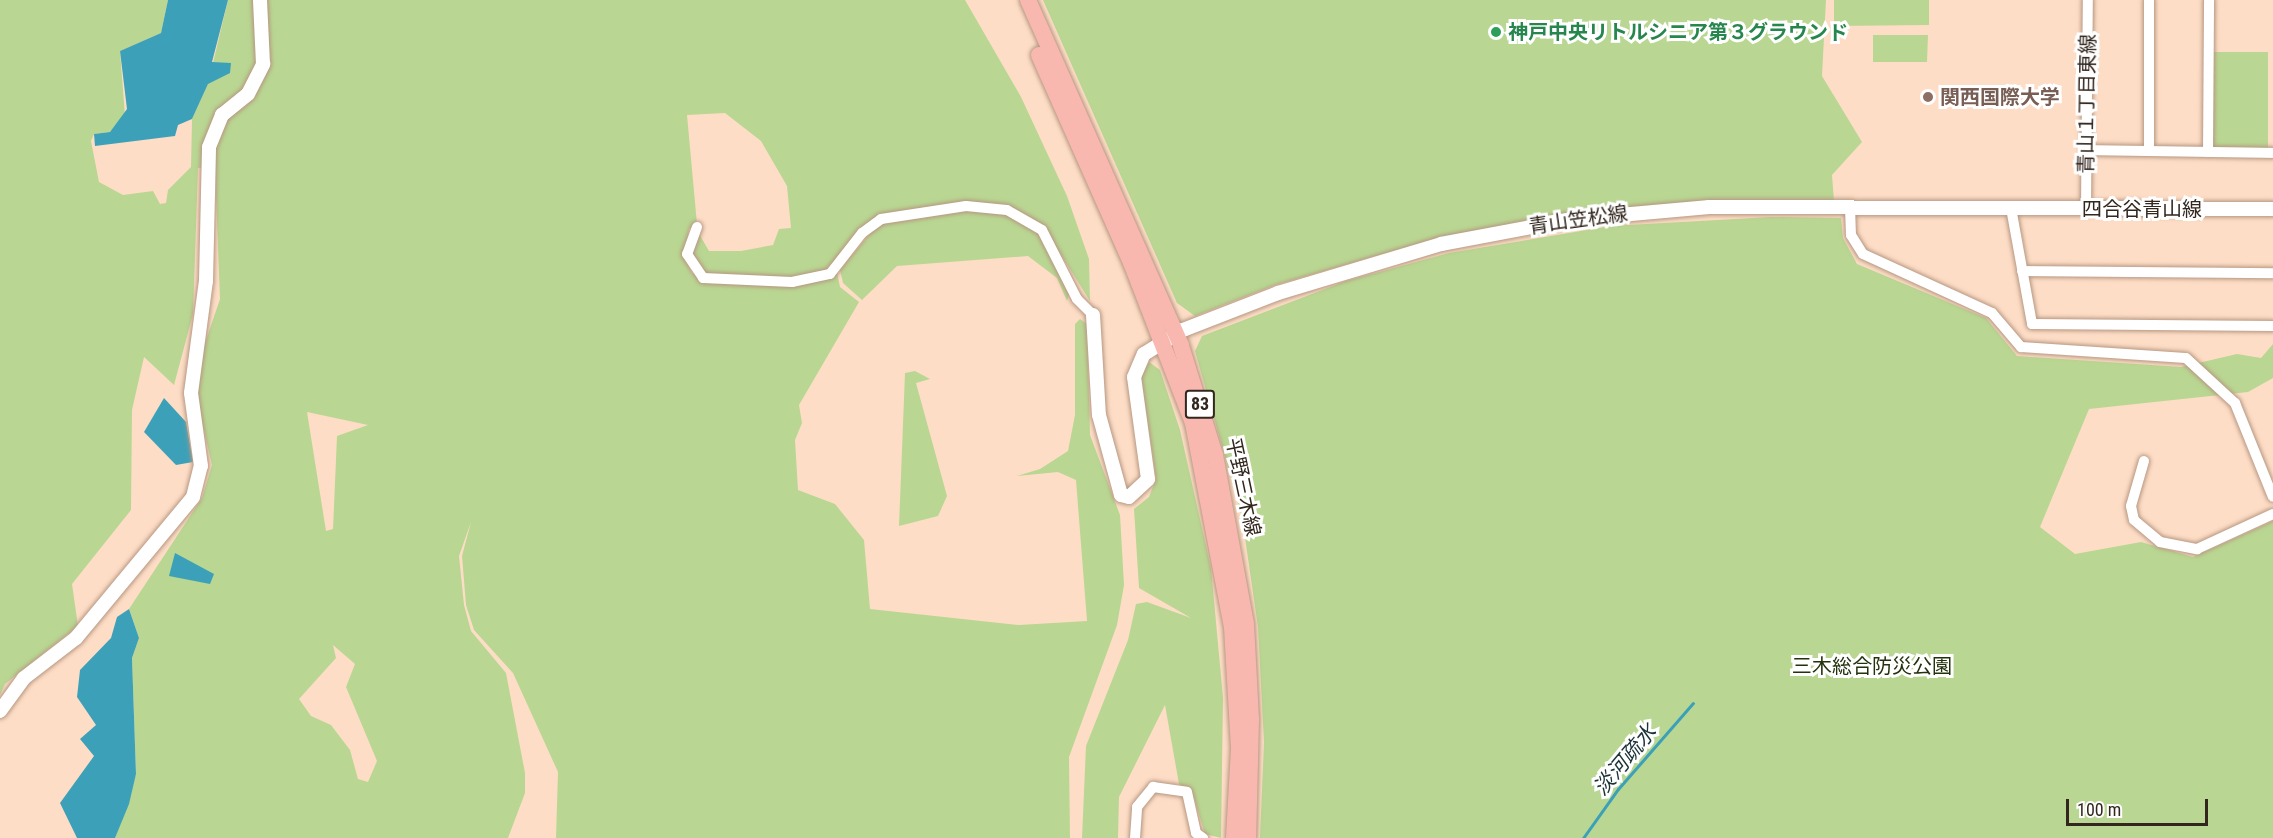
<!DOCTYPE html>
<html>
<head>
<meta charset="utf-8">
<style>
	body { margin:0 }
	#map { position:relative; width:2273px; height:838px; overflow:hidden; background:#feddc6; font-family:"Roboto Condensed","Noto Sans JP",sans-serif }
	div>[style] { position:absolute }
	.green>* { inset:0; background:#b9d792 }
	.water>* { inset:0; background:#3ca1b8 }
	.stream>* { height:3px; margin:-1.5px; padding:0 1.5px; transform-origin:1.5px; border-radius:1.5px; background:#3ca1b8 }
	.roads { filter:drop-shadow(0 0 2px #b69781) drop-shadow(0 0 2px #b69781) }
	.minor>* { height:10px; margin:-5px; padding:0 5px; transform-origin:5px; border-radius:5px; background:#fff }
	.tertiary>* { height:14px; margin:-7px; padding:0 7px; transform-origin:7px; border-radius:7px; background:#fff }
	.primary>* { height:16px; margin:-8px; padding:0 8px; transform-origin:8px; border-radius:8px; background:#f8b8b0 }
	.dots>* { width:16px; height:16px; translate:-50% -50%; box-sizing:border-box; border:3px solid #fff; border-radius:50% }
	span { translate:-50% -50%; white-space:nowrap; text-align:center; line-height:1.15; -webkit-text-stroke:6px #fff; paint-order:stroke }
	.shield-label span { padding:2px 4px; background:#fff; border:2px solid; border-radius:4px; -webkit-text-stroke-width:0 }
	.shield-label { font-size:18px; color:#32261e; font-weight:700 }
	.leisure-label { font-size:20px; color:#27864d; font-weight:700 }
	.left { translate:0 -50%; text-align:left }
	.education-label { font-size:20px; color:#785e54; font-weight:700 }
	.street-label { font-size:20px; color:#32261e }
	.park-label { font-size:20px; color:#23310c }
	.water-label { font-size:21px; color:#1a3136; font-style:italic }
	.scale { position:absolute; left:2066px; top:799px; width:142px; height:27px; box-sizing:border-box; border:3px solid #32261e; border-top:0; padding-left:8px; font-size:18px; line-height:21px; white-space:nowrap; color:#32261e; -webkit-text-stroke:4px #fff; paint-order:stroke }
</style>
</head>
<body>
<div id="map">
	<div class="green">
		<i style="clip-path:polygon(evenodd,0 0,168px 0,161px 33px,120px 51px,125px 116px,110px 132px,94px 134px,91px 141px,99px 182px,123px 195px,153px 191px,160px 204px,166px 203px,168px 190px,191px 167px,192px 119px,208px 84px,228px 0,965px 0,1021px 97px,1067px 196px,1089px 259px,1090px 301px,1043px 226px,1011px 207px,886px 214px,817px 277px,709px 277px,690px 255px,698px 232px,709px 251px,741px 251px,773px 245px,779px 229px,791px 228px,787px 186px,761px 141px,725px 113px,687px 115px,697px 224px,689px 229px,684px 258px,692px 273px,712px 284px,802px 285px,837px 272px,840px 287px,859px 302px,799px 405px,802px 423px,795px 440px,798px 490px,835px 504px,864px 540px,870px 609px,1019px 625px,1087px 621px,1076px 480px,1058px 472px,1017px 476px,1040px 469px,1068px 451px,1075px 415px,1075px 324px,1080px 319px,1087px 324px,1090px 435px,1120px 515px,1124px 585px,1117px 625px,1069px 757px,1070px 838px,556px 838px,558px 772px,513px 673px,474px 630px,466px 605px,462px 556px,471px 522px,459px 556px,464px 605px,471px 631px,506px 673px,525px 773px,525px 793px,508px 838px,115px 838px,136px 774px,132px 658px,139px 638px,129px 609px,202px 498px,212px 465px,197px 401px,200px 358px,220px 299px,215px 168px,198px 168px,193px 314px,174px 385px,144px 357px,132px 410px,131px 510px,72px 584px,78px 626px,5px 684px,0 695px,0 0,307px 412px,368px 425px,337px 436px,333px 529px,326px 531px,307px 412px,0 0,333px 645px,355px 664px,346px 687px,377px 761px,368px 782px,358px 779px,350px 750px,331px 725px,311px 716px,299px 699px,336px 658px,333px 645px)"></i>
		<i style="clip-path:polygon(1043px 0,1826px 0,1822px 76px,1862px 142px,1832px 175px,1834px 201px,1601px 210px,1424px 242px,1275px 285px,1195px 316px,1177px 303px)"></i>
		<i style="clip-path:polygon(1834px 0,1929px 0,1929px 25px,1834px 26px)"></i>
		<i style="clip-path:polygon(1873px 35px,1928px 35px,1927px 62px,1873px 62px)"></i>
		<i style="clip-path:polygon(2213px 52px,2268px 52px,2268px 148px,2213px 147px)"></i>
		<i style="clip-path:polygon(980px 209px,1011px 214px,1037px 229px,1071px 288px,1067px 301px,1057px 278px,1028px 256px,897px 266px,862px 300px,843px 283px,840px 270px,877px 225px)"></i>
		<i style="clip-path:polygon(1771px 217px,1841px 218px,1843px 238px,1857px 264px,1986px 318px,2017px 356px,2181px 367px,2237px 354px,2261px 358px,2273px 344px,2273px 378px,2248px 392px,2089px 409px,2040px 527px,2075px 554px,2141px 542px,2193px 557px,2273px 521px,2273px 838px,1260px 838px,1264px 742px,1258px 627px,1242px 517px,1195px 351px,1202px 336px,1346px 281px,1449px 253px,1611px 226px)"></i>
		<i style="clip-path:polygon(1149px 362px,1160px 370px,1180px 430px,1211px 568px,1223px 698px,1221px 838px,1205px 834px,1194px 798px,1179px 784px,1165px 705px,1119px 797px,1118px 838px,1082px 838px,1086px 746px,1128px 640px,1136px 604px,1147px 602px,1191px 618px,1139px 588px,1134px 509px,1149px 497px,1156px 479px,1141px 376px)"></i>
		<i style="clip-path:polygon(915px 371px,930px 379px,916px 383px,947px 496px,938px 516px,899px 526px,905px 373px)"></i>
	</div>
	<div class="water">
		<i style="clip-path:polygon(168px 0,228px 0,212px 62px,231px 63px,230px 73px,208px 84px,192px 119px,178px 125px,175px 136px,95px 146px,94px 134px,110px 132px,127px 109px,120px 51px,161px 33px)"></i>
		<i style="clip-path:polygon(164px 398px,186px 422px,193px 462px,176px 465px,144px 432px)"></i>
		<i style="clip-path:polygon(175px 553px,214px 574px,210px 584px,169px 576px)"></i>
		<i style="clip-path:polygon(129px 609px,139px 638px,132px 658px,136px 774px,129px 804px,115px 838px,77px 838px,60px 803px,94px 756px,80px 739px,96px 725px,77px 697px,80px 670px,111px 638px,117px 617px)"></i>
	</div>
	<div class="stream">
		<i style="left:1583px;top:838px;width:60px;rotate:-54.5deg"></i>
		<i style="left:1618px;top:789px;width:114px;rotate:-48.9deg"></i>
	</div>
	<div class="roads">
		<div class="minor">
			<i style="left:2149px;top:0;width:151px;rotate:90deg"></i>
			<i style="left:2087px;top:150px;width:186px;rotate:0.9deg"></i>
			<i style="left:2208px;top:152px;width:152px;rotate:-89.6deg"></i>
			<i style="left:1850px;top:207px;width:28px;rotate:88deg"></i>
			<i style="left:1851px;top:235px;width:22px;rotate:58deg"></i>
			<i style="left:1863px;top:254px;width:142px;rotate:24.6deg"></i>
			<i style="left:1992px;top:313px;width:45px;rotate:49.5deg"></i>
			<i style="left:2021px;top:347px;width:165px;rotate:3.8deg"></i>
			<i style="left:2186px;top:358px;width:67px;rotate:42.6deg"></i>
			<i style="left:2235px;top:403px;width:101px;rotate:68deg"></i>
			<i style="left:2011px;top:208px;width:118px;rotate:79.7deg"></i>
			<i style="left:2032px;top:324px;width:241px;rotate:0.5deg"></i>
			<i style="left:2086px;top:209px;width:209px;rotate:-89.5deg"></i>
			<i style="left:697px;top:227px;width:29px;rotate:110deg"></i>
			<i style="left:687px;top:254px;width:29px;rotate:56deg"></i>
			<i style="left:703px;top:278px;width:89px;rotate:2.6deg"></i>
			<i style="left:792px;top:282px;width:39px;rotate:-12deg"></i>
			<i style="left:830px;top:274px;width:52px;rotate:-52deg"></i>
			<i style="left:862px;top:233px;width:24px;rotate:-36deg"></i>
			<i style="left:881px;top:219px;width:86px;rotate:-8.7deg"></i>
			<i style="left:966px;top:206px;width:41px;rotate:5.6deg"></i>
			<i style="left:1007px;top:210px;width:40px;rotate:29.7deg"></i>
			<i style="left:1042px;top:230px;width:77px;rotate:63.1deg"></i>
			<i style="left:1077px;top:299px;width:23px;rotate:45deg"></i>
			<i style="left:2022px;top:271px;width:251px;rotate:0.5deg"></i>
			<i style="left:2144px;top:461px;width:47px;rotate:106.1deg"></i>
			<i style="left:2131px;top:506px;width:14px;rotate:78deg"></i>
			<i style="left:2134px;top:520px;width:34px;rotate:40deg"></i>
			<i style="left:2160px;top:542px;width:38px;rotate:11deg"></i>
			<i style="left:2197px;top:549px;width:84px;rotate:-24.7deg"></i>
			<i style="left:1135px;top:838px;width:31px;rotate:-86deg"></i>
			<i style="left:1137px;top:807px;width:26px;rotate:-51deg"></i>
			<i style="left:1153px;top:787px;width:34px;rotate:8deg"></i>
			<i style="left:1187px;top:792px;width:42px;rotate:77.6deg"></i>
			<i style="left:1196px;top:833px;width:9px;rotate:36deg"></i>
		</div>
		<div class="tertiary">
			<i style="left:1093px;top:315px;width:100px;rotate:86.6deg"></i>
			<i style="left:1099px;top:415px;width:83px;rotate:74.6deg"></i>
			<i style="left:1121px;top:495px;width:8px;rotate:14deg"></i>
			<i style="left:1129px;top:497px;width:26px;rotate:-43deg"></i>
			<i style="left:1148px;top:479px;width:103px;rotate:-97.8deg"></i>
			<i style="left:1134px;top:377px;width:25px;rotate:-67deg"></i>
			<i style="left:1144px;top:354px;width:46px;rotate:-31.6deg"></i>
			<i style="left:1183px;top:330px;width:102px;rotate:-21.3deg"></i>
			<i style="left:1278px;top:293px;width:170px;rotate:-16.7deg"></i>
			<i style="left:1441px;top:244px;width:136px;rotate:-10.6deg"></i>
			<i style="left:1575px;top:219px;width:135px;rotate:-5.1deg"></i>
			<i style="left:1709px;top:207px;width:564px;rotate:0.2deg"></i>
			<i style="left:0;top:711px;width:41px;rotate:-54deg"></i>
			<i style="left:24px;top:678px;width:66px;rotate:-37.6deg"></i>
			<i style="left:76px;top:638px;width:183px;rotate:-50.3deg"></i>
			<i style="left:193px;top:497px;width:32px;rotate:-76deg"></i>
			<i style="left:201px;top:466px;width:74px;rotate:-97.8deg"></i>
			<i style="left:191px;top:393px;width:113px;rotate:-82.4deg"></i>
			<i style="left:206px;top:281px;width:134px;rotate:-88.7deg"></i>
			<i style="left:209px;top:147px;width:35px;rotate:-68deg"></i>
			<i style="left:222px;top:115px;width:33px;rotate:-39deg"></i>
			<i style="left:248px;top:94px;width:34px;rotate:-63deg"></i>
			<i style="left:263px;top:64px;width:64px;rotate:-92.7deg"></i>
		</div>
		<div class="primary">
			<i style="left:1028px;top:0;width:378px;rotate:66.1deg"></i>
			<i style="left:1181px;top:346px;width:114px;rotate:72.7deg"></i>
			<i style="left:1215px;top:455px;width:172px;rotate:79.6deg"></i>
			<i style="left:1246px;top:624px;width:95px;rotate:87deg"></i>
			<i style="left:1251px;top:719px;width:119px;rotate:91.4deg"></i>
			<i style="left:1039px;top:55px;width:230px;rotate:66.1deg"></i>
			<i style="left:1132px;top:265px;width:169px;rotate:68.9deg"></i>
			<i style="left:1193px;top:423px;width:208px;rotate:79.2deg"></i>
			<i style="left:1232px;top:627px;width:121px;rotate:86.7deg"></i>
			<i style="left:1239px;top:748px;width:90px;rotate:93.2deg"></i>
		</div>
	</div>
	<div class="dots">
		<i style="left:1496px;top:32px;background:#2e9e5b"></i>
		<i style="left:1928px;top:97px;background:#8d6e63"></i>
	</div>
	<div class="shield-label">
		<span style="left:1200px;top:404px">83</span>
	</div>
	<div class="leisure-label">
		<span class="left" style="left:1508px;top:32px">神戸中央リトルシニア第３グラウンド</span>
	</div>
	<div class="education-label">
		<span class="left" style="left:1940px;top:97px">関西国際大学</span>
	</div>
	<div class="street-label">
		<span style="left:2087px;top:104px;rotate:-89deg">青山１丁目東線</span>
		<span style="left:2142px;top:209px">四合谷青山線</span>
		<span style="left:1578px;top:220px;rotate:-8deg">青山笠松線</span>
		<span style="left:1243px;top:487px;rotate:78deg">平野三木線</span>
	</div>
	<div class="park-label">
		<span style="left:1872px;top:666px">三木総合防災公園</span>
	</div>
	<div class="water-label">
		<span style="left:1625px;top:760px;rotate:-50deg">淡河疏水</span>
	</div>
	<div class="scale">100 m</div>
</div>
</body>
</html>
